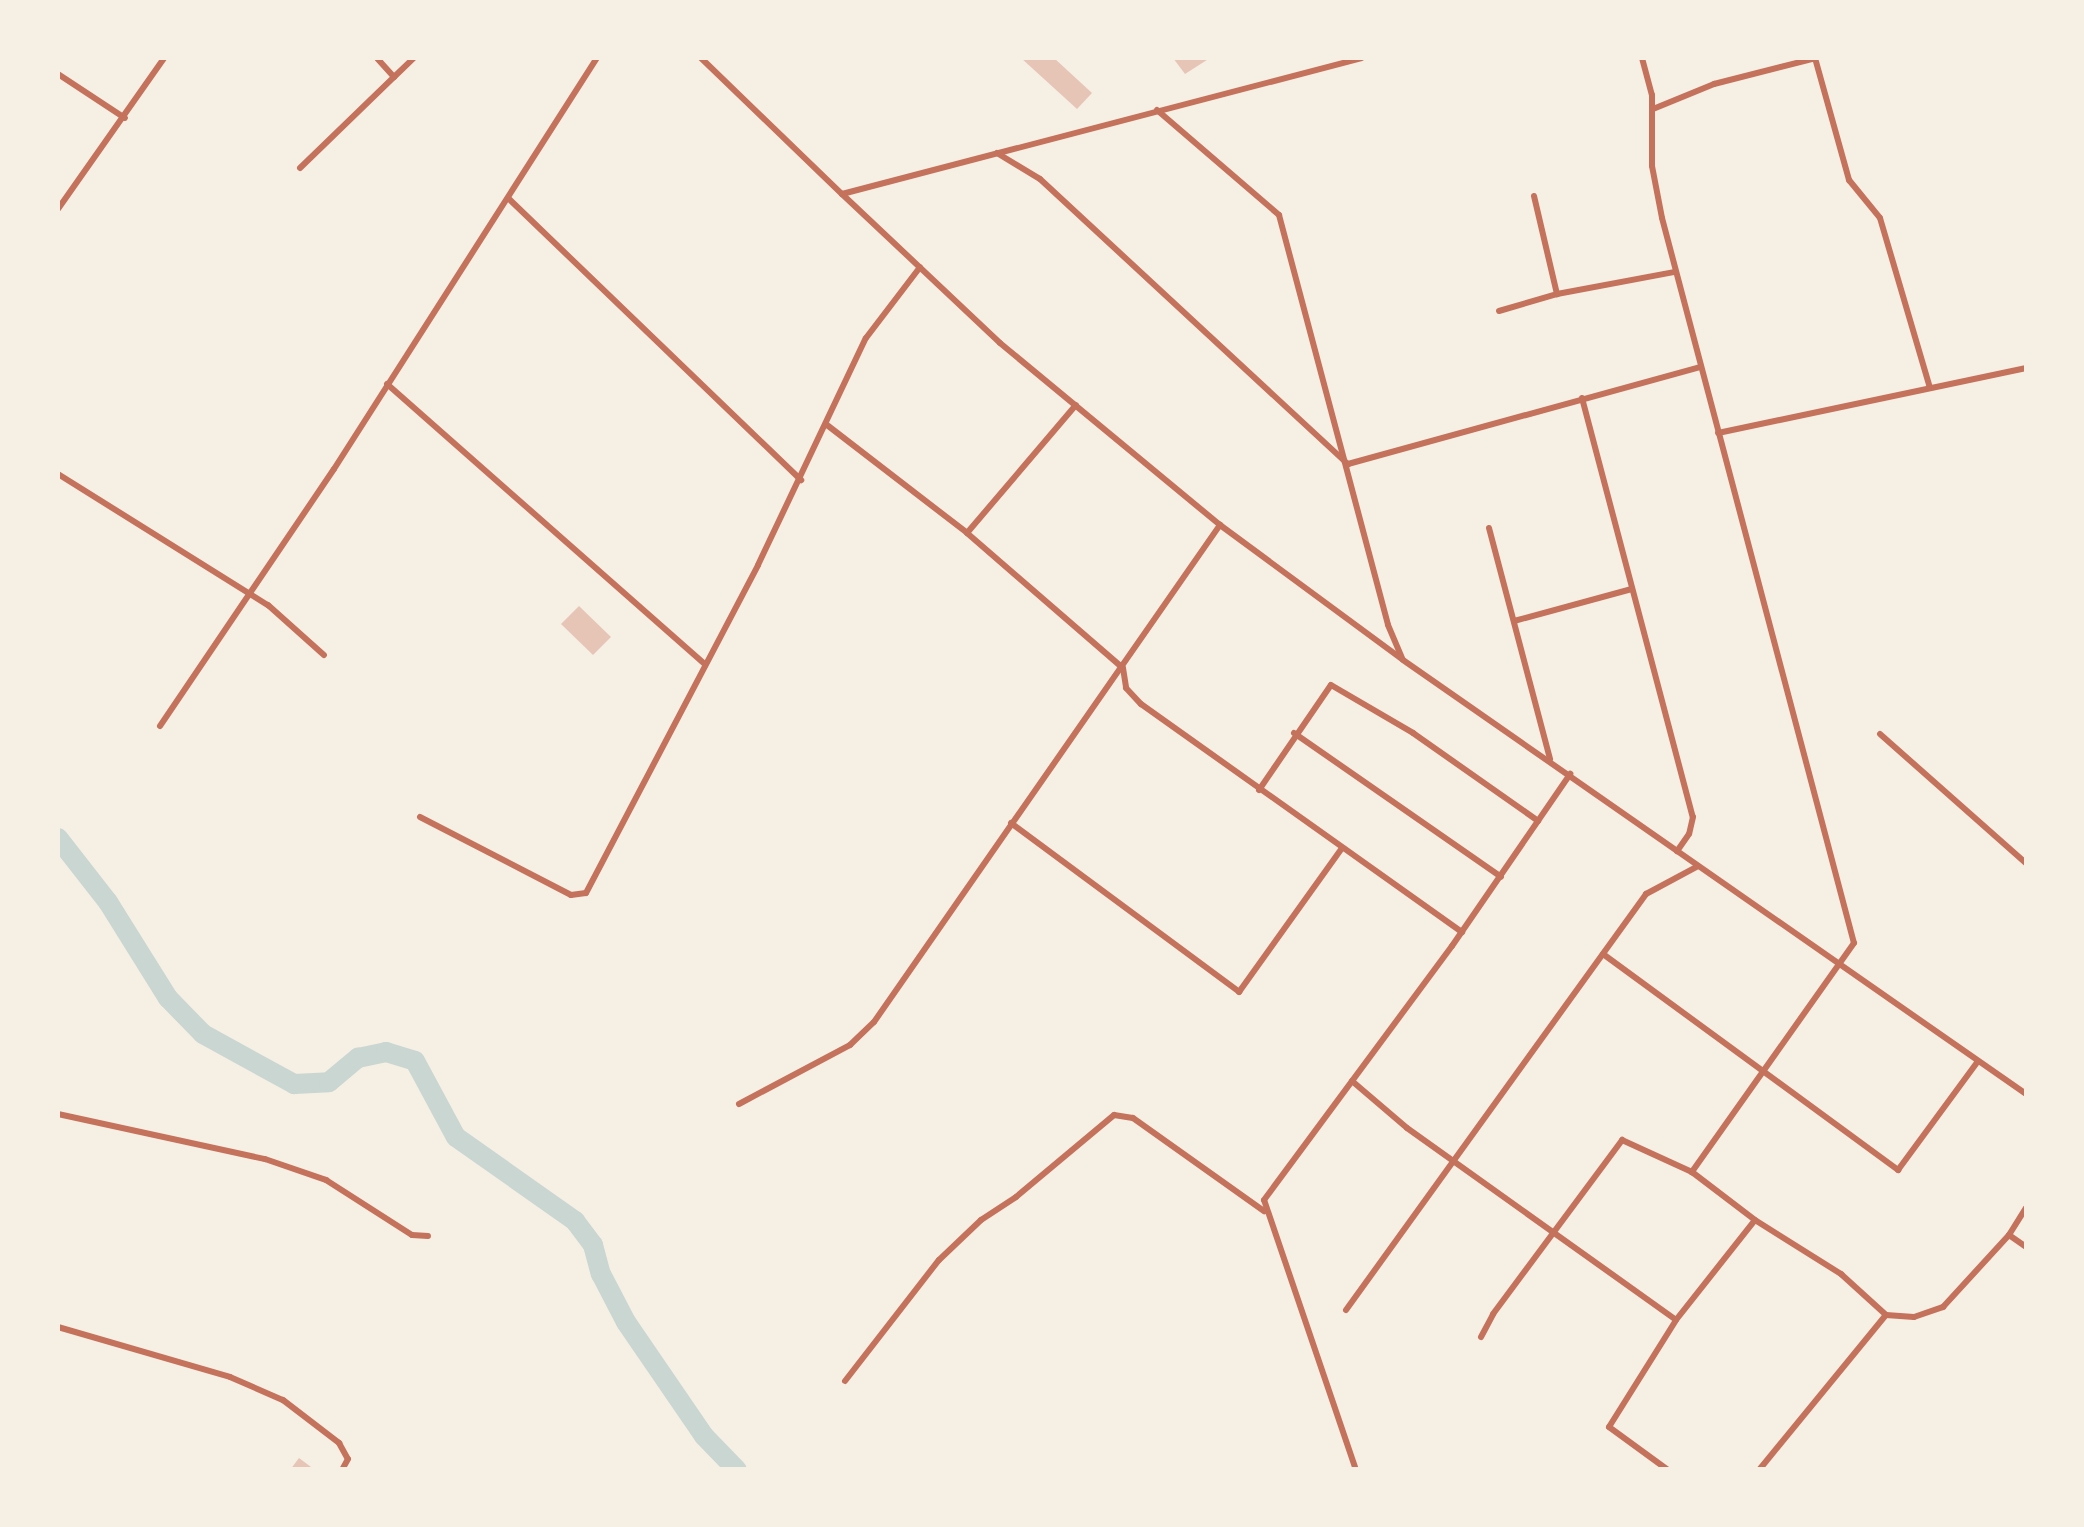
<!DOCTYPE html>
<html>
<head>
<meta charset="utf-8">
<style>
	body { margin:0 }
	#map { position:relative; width:2084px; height:1527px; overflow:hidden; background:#f6efe4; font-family:"Fira Sans Condensed",sans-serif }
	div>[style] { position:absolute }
	.river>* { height:20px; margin:-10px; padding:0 10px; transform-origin:10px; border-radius:10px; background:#c9d6d2 }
	.building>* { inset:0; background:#e6c5b7 }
	.minor>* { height:6px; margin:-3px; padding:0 3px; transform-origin:3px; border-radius:3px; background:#c5725c }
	span { translate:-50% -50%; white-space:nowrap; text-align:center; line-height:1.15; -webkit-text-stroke:8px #f6efe4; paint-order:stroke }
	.frame { position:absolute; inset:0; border:60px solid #f6efe4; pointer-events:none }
</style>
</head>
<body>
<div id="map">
	<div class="river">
		<i style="left:58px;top:838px;width:81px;rotate:52deg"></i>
		<i style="left:108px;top:902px;width:113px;rotate:58deg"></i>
		<i style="left:168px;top:998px;width:50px;rotate:45.8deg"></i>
		<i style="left:203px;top:1034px;width:104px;rotate:28.8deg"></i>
		<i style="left:294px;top:1084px;width:35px;rotate:-3deg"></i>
		<i style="left:329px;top:1082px;width:38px;rotate:-40deg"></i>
		<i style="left:358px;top:1058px;width:29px;rotate:-12deg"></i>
		<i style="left:386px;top:1052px;width:30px;rotate:17deg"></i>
		<i style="left:415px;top:1061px;width:86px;rotate:61.7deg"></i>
		<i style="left:456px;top:1137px;width:146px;rotate:35.2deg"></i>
		<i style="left:575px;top:1221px;width:30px;rotate:53deg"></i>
		<i style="left:593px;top:1245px;width:30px;rotate:75deg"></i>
		<i style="left:601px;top:1274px;width:54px;rotate:62.5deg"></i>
		<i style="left:626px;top:1322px;width:138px;rotate:55.6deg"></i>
		<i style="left:704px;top:1436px;width:47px;rotate:45.9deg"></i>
	</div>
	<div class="building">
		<i style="clip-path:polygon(1021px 58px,1054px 58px,1092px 93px,1077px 109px)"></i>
		<i style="clip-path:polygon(1173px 58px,1210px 58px,1185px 74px)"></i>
		<i style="clip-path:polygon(579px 606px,611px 637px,593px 655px,561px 624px)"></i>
		<i style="clip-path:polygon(299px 1458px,315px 1470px,290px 1470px)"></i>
	</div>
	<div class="minor">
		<i style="left:701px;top:58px;width:196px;rotate:44deg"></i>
		<i style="left:842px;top:194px;width:537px;rotate:-14.66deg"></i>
		<i style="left:1642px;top:58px;width:38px;rotate:75deg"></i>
		<i style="left:1652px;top:95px;width:71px;rotate:90deg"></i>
		<i style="left:1652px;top:166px;width:53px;rotate:79.1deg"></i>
		<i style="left:1662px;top:218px;width:750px;rotate:75.17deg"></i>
		<i style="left:1854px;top:943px;width:281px;rotate:125.3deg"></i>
		<i style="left:1815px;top:58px;width:127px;rotate:74.4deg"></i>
		<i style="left:1849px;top:180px;width:49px;rotate:50.8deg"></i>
		<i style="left:1880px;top:218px;width:177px;rotate:73.6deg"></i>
		<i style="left:58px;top:74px;width:80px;rotate:33.3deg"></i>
		<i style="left:394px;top:77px;width:28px;rotate:-44deg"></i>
		<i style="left:1653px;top:109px;width:66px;rotate:-22.3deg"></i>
		<i style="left:1714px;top:84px;width:105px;rotate:-14.3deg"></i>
		<i style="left:1157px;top:110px;width:161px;rotate:40.7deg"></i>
		<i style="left:1279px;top:215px;width:424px;rotate:75.1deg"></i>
		<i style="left:1388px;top:625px;width:36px;rotate:67deg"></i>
		<i style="left:997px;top:153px;width:50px;rotate:31.2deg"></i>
		<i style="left:1040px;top:179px;width:420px;rotate:42.8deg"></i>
		<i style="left:1348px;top:464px;width:365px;rotate:-15.4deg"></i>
		<i style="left:300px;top:168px;width:131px;rotate:-44.1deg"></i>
		<i style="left:394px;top:77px;width:25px;rotate:-132deg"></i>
		<i style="left:842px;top:194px;width:217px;rotate:43.3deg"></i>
		<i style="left:1000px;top:343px;width:286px;rotate:39.6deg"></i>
		<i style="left:1220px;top:525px;width:227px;rotate:36.4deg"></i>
		<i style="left:1403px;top:660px;width:759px;rotate:34.86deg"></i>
		<i style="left:1534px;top:196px;width:101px;rotate:76.8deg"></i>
		<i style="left:508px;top:198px;width:407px;rotate:43.9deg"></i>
		<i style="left:58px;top:209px;width:184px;rotate:-54.9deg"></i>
		<i style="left:1499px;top:311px;width:60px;rotate:-16.3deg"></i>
		<i style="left:1557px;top:294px;width:120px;rotate:-10.6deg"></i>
		<i style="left:387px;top:384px;width:422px;rotate:41.4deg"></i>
		<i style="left:1582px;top:398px;width:433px;rotate:75.2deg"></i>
		<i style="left:1693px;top:817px;width:17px;rotate:103deg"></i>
		<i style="left:1689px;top:834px;width:21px;rotate:125deg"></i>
		<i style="left:827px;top:425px;width:177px;rotate:37.6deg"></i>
		<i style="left:967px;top:533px;width:206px;rotate:40.9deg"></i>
		<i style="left:1123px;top:668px;width:20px;rotate:81deg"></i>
		<i style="left:1126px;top:688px;width:22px;rotate:47deg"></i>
		<i style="left:1141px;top:704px;width:394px;rotate:35.4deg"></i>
		<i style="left:1718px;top:433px;width:315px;rotate:-11.9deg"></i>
		<i style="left:58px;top:474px;width:248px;rotate:32deg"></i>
		<i style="left:268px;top:605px;width:75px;rotate:41.8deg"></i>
		<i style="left:1489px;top:528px;width:239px;rotate:75.2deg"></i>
		<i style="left:967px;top:533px;width:168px;rotate:-49.6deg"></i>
		<i style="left:1514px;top:621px;width:122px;rotate:-15.2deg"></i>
		<i style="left:160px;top:726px;width:310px;rotate:-55.9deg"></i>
		<i style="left:334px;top:469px;width:488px;rotate:-57.4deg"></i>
		<i style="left:1294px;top:733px;width:252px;rotate:34.8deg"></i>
		<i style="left:1880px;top:734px;width:195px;rotate:41.5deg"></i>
		<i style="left:1259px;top:790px;width:127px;rotate:-55.6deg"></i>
		<i style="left:1331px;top:685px;width:95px;rotate:30.3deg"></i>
		<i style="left:1413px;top:733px;width:153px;rotate:35.1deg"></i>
		<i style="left:420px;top:817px;width:170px;rotate:27.3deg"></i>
		<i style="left:571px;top:895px;width:15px;rotate:-8deg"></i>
		<i style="left:586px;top:893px;width:370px;rotate:-62.3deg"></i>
		<i style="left:758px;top:565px;width:251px;rotate:-64.6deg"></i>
		<i style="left:866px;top:338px;width:89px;rotate:-52.7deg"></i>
		<i style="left:1011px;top:823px;width:284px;rotate:36.5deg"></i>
		<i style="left:1239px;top:992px;width:177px;rotate:-54.4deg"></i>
		<i style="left:1603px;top:954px;width:366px;rotate:36.2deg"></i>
		<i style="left:1898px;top:1170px;width:135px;rotate:-53.7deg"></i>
		<i style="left:1352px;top:1081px;width:72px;rotate:40.5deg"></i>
		<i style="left:1407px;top:1128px;width:330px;rotate:35.5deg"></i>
		<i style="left:739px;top:1104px;width:126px;rotate:-28deg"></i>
		<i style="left:850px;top:1045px;width:33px;rotate:-44deg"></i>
		<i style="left:874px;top:1022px;width:606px;rotate:-55.16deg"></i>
		<i style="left:58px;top:1114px;width:212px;rotate:12.3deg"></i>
		<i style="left:265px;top:1159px;width:65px;rotate:19deg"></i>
		<i style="left:326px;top:1180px;width:102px;rotate:32.6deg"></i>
		<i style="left:412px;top:1235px;width:16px;rotate:4deg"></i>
		<i style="left:2009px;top:1235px;width:21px;rotate:35deg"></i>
		<i style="left:1346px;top:1310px;width:513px;rotate:-54.2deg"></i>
		<i style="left:1646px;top:894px;width:59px;rotate:-28.3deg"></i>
		<i style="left:58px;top:1327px;width:179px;rotate:16.2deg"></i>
		<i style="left:230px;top:1377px;width:58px;rotate:23.5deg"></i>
		<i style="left:283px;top:1400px;width:71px;rotate:37.5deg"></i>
		<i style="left:339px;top:1443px;width:18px;rotate:61deg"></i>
		<i style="left:348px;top:1459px;width:13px;rotate:119deg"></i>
		<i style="left:1481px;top:1337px;width:26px;rotate:-62deg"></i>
		<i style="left:1493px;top:1314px;width:217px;rotate:-53.4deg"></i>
		<i style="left:1622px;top:1140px;width:77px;rotate:24.6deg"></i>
		<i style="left:1692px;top:1172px;width:79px;rotate:37.3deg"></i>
		<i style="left:1755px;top:1220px;width:102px;rotate:32.1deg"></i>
		<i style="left:1841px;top:1274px;width:61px;rotate:42.3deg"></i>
		<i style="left:1886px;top:1315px;width:28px;rotate:4deg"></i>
		<i style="left:1914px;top:1317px;width:31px;rotate:-19deg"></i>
		<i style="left:1943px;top:1307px;width:98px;rotate:-47.5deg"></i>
		<i style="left:2009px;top:1235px;width:32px;rotate:-58deg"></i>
		<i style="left:845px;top:1381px;width:153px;rotate:-52.2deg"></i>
		<i style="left:939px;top:1260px;width:58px;rotate:-43.6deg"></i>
		<i style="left:981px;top:1220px;width:42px;rotate:-33.3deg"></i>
		<i style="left:1016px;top:1197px;width:128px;rotate:-39.9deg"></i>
		<i style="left:1114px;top:1115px;width:19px;rotate:9deg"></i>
		<i style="left:1133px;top:1118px;width:161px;rotate:35.4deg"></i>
		<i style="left:1356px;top:1470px;width:285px;rotate:-108.8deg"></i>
		<i style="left:1264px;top:1200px;width:316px;rotate:-53.5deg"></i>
		<i style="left:1452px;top:946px;width:209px;rotate:-55.5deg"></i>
		<i style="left:1668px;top:1470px;width:73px;rotate:-143.9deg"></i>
		<i style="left:1609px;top:1427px;width:126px;rotate:-57.9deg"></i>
		<i style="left:1676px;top:1320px;width:127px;rotate:-51.7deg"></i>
		<i style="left:1759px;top:1470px;width:200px;rotate:-50.7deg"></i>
	</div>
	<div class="frame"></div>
</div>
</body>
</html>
